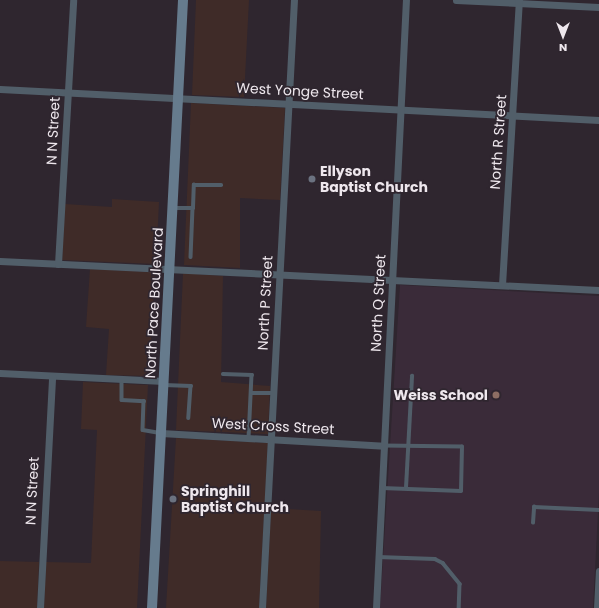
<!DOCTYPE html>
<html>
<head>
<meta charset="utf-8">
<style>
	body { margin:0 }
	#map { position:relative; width:599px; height:608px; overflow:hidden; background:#2f262f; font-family:Poppins,sans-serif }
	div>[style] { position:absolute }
	.commercial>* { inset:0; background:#3f2b28 }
	.built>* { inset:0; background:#3a2b39 }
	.service>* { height:3.5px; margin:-1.75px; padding:0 1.75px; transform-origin:1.75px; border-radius:1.75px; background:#515e69 }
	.minor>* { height:7px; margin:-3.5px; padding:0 3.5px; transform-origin:3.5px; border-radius:3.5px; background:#515e69 }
	.secondary>* { height:10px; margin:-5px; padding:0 5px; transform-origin:5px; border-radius:5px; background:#667b8d }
	.dots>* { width:11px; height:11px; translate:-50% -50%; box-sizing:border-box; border:2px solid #2f262f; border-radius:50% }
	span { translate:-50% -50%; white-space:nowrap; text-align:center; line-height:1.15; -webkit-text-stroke:3.5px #2f262f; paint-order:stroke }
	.street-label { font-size:14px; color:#eee7ed }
	.poi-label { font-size:14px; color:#eee7ed; font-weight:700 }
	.left { translate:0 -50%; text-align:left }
	.right { translate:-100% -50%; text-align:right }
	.north { position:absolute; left:543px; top:16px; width:40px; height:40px; -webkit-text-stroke:3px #2f262f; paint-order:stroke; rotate:180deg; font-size:11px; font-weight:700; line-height:16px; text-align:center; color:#eee7ed }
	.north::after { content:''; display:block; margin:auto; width:14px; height:18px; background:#eee7ed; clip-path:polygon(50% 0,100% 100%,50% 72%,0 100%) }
</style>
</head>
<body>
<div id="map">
	<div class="commercial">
		<i style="clip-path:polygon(196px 0,249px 0,244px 97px,192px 95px)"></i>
		<i style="clip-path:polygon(191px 103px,285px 108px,280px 200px,240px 198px,240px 268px,184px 265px)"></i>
		<i style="clip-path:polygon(112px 199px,159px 202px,156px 264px,62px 260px,65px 204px,112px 207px)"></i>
		<i style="clip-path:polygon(90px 269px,155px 272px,149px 376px,106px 375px,109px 329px,86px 327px)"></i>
		<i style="clip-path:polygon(183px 273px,223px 276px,221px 382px,270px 386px,268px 434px,176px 430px)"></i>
		<i style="clip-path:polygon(83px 382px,148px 385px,137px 608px,44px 608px,46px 562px,91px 563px,97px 430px,81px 429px)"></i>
		<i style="clip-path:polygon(176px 438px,268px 443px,259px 608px,166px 608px)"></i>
		<i style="clip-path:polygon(271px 508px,321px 511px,319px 608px,266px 608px)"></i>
		<i style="clip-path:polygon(0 561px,39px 562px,37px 608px,0 608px)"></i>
	</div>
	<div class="built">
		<i style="clip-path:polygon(400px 285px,599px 296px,599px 493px,593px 608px,380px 608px)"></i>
	</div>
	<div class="service">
		<i style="left:174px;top:208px;width:19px"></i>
		<i style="left:193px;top:208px;width:49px;rotate:92.3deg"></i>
		<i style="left:193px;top:208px;width:23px;rotate:-88deg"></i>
		<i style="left:194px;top:185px;width:27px"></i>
		<i style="left:223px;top:374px;width:29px;rotate:2deg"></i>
		<i style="left:252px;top:375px;width:63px;rotate:92.7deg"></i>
		<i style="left:122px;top:379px;width:21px;rotate:90deg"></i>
		<i style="left:122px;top:400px;width:22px;rotate:3deg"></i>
		<i style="left:144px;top:401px;width:29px;rotate:92deg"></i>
		<i style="left:143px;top:430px;width:17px;rotate:10deg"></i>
		<i style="left:164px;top:385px;width:27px;rotate:2deg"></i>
		<i style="left:191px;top:386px;width:32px;rotate:94deg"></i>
		<i style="left:252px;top:393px;width:21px"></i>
		<i style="left:382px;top:488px;width:79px;rotate:2.2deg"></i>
		<i style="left:461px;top:491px;width:44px;rotate:-88.7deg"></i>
		<i style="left:462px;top:447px;width:78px;rotate:-179.3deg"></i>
		<i style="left:406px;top:488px;width:112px;rotate:-86.9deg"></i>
		<i style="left:533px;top:523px;width:16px;rotate:-86deg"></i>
		<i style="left:534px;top:507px;width:65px;rotate:2.6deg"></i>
		<i style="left:378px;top:557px;width:57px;rotate:2deg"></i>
		<i style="left:435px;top:559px;width:9px;rotate:27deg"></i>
		<i style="left:443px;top:563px;width:27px;rotate:51deg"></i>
		<i style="left:460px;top:584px;width:24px;rotate:92deg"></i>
	</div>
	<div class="minor">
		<i style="left:456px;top:0;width:143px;rotate:2.8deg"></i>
		<i style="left:0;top:89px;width:600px;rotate:2.96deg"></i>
		<i style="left:0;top:261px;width:600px;rotate:2.77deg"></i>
		<i style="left:58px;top:264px;width:264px;rotate:-86.7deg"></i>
		<i style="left:502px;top:285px;width:286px;rotate:-86.6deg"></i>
		<i style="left:0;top:373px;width:164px;rotate:2.8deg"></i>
		<i style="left:161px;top:433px;width:223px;rotate:3.3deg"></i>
		<i style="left:40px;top:608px;width:232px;rotate:-87deg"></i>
		<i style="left:262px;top:608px;width:609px;rotate:-86.99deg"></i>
		<i style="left:376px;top:608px;width:609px;rotate:-87.18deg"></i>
		<i style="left:597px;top:608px;width:37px;rotate:-87deg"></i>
	</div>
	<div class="secondary">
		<i style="left:152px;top:608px;width:609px;rotate:-87.08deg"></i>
	</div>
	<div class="dots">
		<i style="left:312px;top:179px;background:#6b7280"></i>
		<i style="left:496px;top:395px;background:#8d6e63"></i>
		<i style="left:173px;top:499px;background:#6b7280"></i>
	</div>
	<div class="street-label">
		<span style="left:300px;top:91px;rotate:3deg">West Yonge Street</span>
		<span style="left:53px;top:131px;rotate:-87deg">N N Street</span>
		<span style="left:498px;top:142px;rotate:-86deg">North R Street</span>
		<span style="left:154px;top:303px;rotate:-87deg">North Pace Boulevard</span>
		<span style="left:265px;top:303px;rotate:-87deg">North P Street</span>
		<span style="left:378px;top:303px;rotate:-87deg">North Q Street</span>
		<span style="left:273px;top:426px;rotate:3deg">West Cross Street</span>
		<span style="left:32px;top:491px;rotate:-87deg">N N Street</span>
	</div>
	<div class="poi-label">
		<span class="left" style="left:320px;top:179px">Ellyson<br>Baptist Church</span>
		<span class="right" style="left:488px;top:395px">Weiss School</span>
		<span class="left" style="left:181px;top:499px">Springhill<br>Baptist Church</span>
	</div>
	<div class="north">N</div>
</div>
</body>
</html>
